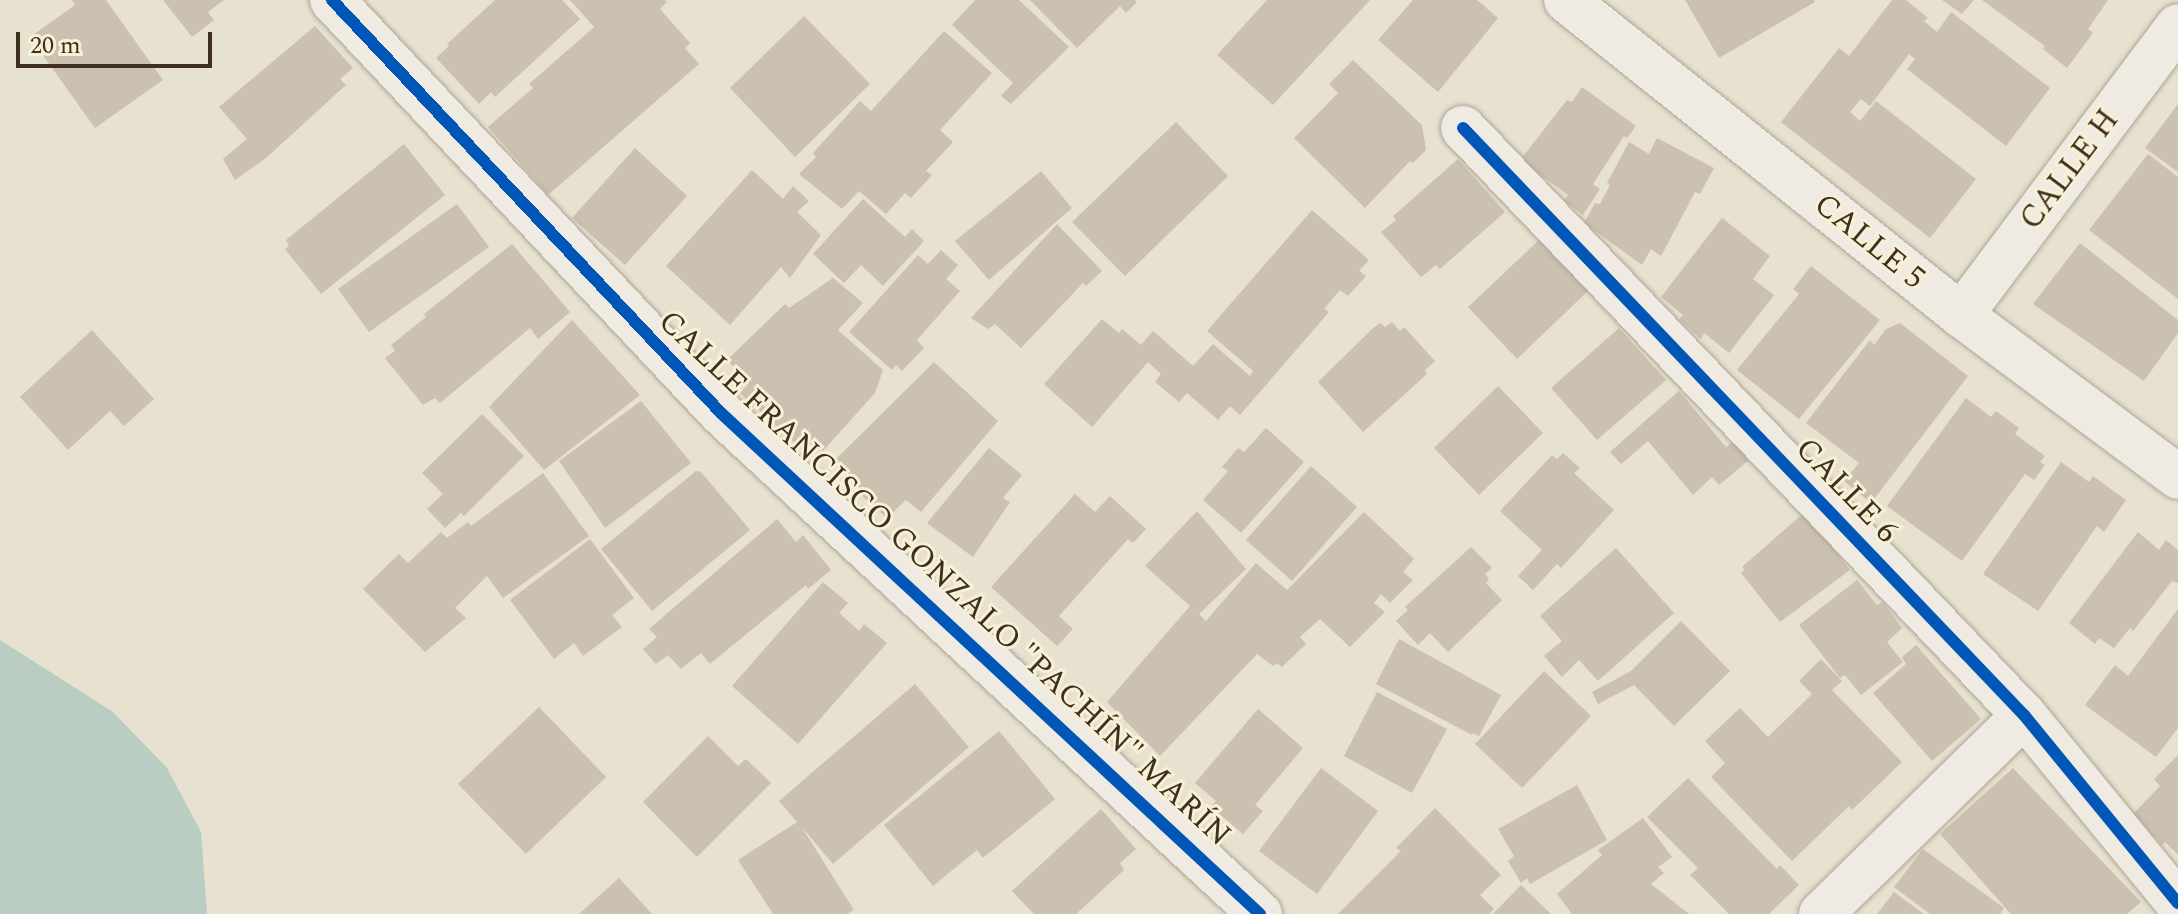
<!DOCTYPE html>
<html>
<head>
<meta charset="utf-8">
<style>
	body { margin:0 }
	#map { position:relative; width:2178px; height:914px; overflow:hidden; background:#e7e1cf; font-family:Spectral,serif }
	div>[style] { position:absolute }
	.water>* { inset:0; background:#bacdc3 }
	.building>* { inset:0; background:#ccc0b0 }
	.roads { filter:drop-shadow(0 0 2px #ada698) drop-shadow(0 0 2px #ada698) }
	.minor>* { height:44px; margin:-22px; padding:0 22px; transform-origin:22px; border-radius:22px; background:#efebe2 }
	.cycleway>* { height:12px; margin:-6px; padding:0 6px; transform-origin:6px; border-radius:6px; background:#0057b8 }
	span { translate:-50% -50%; white-space:nowrap; text-align:center; line-height:1.15; -webkit-text-stroke:6px #f8f0d6; paint-order:stroke }
	.street-label { font-size:32px; color:#3e2f1e }
	.scale { position:absolute; left:16px; top:32px; width:196px; height:36px; box-sizing:border-box; border:4px solid #3e2f1e; border-top:0; padding-left:10px; font-size:24px; line-height:28px; white-space:nowrap; color:#3e2f1e; -webkit-text-stroke:6px #f8f0d6; paint-order:stroke }
</style>
</head>
<body>
<div id="map">
	<div class="water">
		<i style="clip-path:polygon(0 640px,113px 712px,167px 768px,201px 832px,207px 914px,0 914px)"></i>
	</div>
	<div class="building">
		<i style="clip-path:polygon(72px 0,106px 0,163px 80px,95px 128px,30px 37px,75px 5px)"></i>
		<i style="clip-path:polygon(163px 0,224px 0,208px 12px,214px 20px,192px 37px)"></i>
		<i style="clip-path:polygon(495px 0,562px 0,580px 19px,495px 97px,491px 92px,479px 104px,436px 58px,449px 46px,447px 44px)"></i>
		<i style="clip-path:polygon(570px 0,665px 0,667px 2px,660px 9px,690px 43px,685px 48px,699px 64px,548px 195px,488px 127px,533px 88px,529px 84px,594px 27px)"></i>
		<i style="clip-path:polygon(975px 0,1019px 0,1069px 47px,1011px 104px,1001px 96px,1013px 83px,952px 25px)"></i>
		<i style="clip-path:polygon(1030px 0,1135px 0,1137px 2px,1126px 13px,1120px 6px,1077px 48px)"></i>
		<i style="clip-path:polygon(1267px 0,1370px 0,1273px 105px,1217px 55px)"></i>
		<i style="clip-path:polygon(1413px 0,1477px 0,1498px 18px,1438px 92px,1378px 40px)"></i>
		<i style="clip-path:polygon(1685px 0,1814px 0,1815px 2px,1719px 58px)"></i>
		<i style="clip-path:polygon(1892px 0,1906px 0,1928px 18px,1924px 21px,1937px 32px,1951px 12px,2050px 88px,2006px 146px,1907px 69px,1915px 59px,1909px 54px,1870px 106px,1861px 99px,1850px 112px,1860px 121px,1876px 101px,1976px 179px,1930px 238px,1781px 122px,1839px 48px,1849px 56px)"></i>
		<i style="clip-path:polygon(1942px 0,1974px 0,1962px 14px)"></i>
		<i style="clip-path:polygon(1982px 0,2108px 0,2088px 29px,2093px 33px,2067px 68px,2043px 49px,2045px 46px)"></i>
		<i style="clip-path:polygon(804px 16px,870px 84px,795px 157px,730px 88px)"></i>
		<i style="clip-path:polygon(315px 26px,353px 68px,340px 79px,346px 85px,266px 158px,235px 180px,223px 159px,247px 139px,219px 107px)"></i>
		<i style="clip-path:polygon(944px 31px,992px 73px,940px 130px,953px 142px,926px 171px,932px 175px,911px 198px,905px 193px,886px 214px,859px 191px,842px 209px,799px 174px,816px 157px,813px 153px,860px 101px,871px 111px)"></i>
		<i style="clip-path:polygon(1353px 60px,1422px 125px,1426px 150px,1413px 163px,1410px 161px,1365px 208px,1294px 138px,1338px 93px,1329px 84px)"></i>
		<i style="clip-path:polygon(1582px 87px,1636px 126px,1627px 138px,1624px 136px,1593px 184px,1600px 189px,1583px 215px,1564px 201px,1568px 195px,1520px 160px,1567px 100px,1572px 102px)"></i>
		<i style="clip-path:polygon(2178px 104px,2178px 172px,2145px 148px)"></i>
		<i style="clip-path:polygon(1176px 122px,1228px 176px,1125px 276px,1072px 222px)"></i>
		<i style="clip-path:polygon(1657px 138px,1714px 168px,1700px 194px,1695px 192px,1661px 256px,1651px 249px,1642px 265px,1584px 223px,1595px 203px,1600px 204px,1610px 185px,1607px 183px,1629px 142px,1649px 154px)"></i>
		<i style="clip-path:polygon(404px 144px,445px 195px,321px 294px,285px 249px,289px 246px,286px 240px)"></i>
		<i style="clip-path:polygon(635px 148px,687px 196px,625px 265px,572px 218px)"></i>
		<i style="clip-path:polygon(2148px 154px,2178px 177px,2178px 299px,2089px 230px)"></i>
		<i style="clip-path:polygon(1458px 159px,1505px 212px,1440px 269px,1436px 265px,1421px 277px,1381px 232px,1396px 220px,1393px 216px)"></i>
		<i style="clip-path:polygon(752px 170px,783px 199px,793px 186px,809px 201px,797px 212px,821px 235px,790px 278px,781px 267px,730px 325px,666px 266px)"></i>
		<i style="clip-path:polygon(1041px 171px,1072px 208px,989px 280px,955px 241px)"></i>
		<i style="clip-path:polygon(863px 199px,905px 237px,912px 229px,924px 241px,883px 286px,861px 265px,844px 283px,813px 254px)"></i>
		<i style="clip-path:polygon(457px 204px,489px 247px,369px 332px,338px 289px)"></i>
		<i style="clip-path:polygon(1312px 210px,1369px 260px,1359px 271px,1366px 276px,1348px 296px,1340px 290px,1324px 309px,1329px 312px,1240px 415px,1230px 406px,1218px 420px,1187px 393px,1179px 402px,1155px 382px,1161px 374px,1148px 362px,1092px 427px,1044px 384px,1102px 319px,1119px 333px,1122px 329px,1141px 345px,1153px 331px,1193px 366px,1213px 344px,1250px 376px,1253px 371px,1207px 331px)"></i>
		<i style="clip-path:polygon(1722px 218px,1770px 256px,1753px 279px,1774px 295px,1729px 353px,1704px 333px,1701px 339px,1679px 320px,1683px 315px,1661px 297px)"></i>
		<i style="clip-path:polygon(1057px 224px,1102px 271px,1086px 286px,1083px 283px,1021px 348px,995px 324px,988px 329px,971px 318px)"></i>
		<i style="clip-path:polygon(1539px 240px,1588px 291px,1517px 359px,1468px 307px)"></i>
		<i style="clip-path:polygon(2080px 243px,2178px 320px,2178px 333px,2144px 381px,2033px 304px)"></i>
		<i style="clip-path:polygon(512px 244px,570px 312px,538px 339px,530px 328px,440px 403px,435px 398px,423px 405px,385px 358px,395px 351px,391px 345px,426px 317px,424px 314px)"></i>
		<i style="clip-path:polygon(941px 250px,958px 265px,946px 279px,960px 291px,917px 340px,924px 348px,902px 371px,896px 365px,892px 370px,849px 332px,918px 255px,928px 264px)"></i>
		<i style="clip-path:polygon(1811px 266px,1880px 320px,1799px 419px,1737px 370px,1799px 294px,1793px 289px)"></i>
		<i style="clip-path:polygon(833px 278px,863px 303px,838px 330px,883px 370px,875px 393px,822px 452px,817px 449px,810px 457px,740px 393px,749px 383px,727px 360px,785px 304px,789px 308px)"></i>
		<i style="clip-path:polygon(572px 320px,640px 395px,544px 470px,489px 407px)"></i>
		<i style="clip-path:polygon(1392px 322px,1400px 331px,1404px 327px,1435px 361px,1425px 370px,1427px 374px,1363px 432px,1318px 382px,1373px 328px,1380px 323px,1385px 327px)"></i>
		<i style="clip-path:polygon(1900px 323px,1968px 376px,1871px 503px,1844px 481px,1859px 463px,1806px 423px,1870px 340px,1874px 345px,1886px 329px)"></i>
		<i style="clip-path:polygon(1619px 328px,1666px 380px,1597px 440px,1551px 388px)"></i>
		<i style="clip-path:polygon(92px 330px,154px 399px,124px 426px,110px 411px,68px 450px,20px 397px)"></i>
		<i style="clip-path:polygon(934px 362px,998px 421px,921px 512px,906px 500px,887px 518px,859px 493px,863px 491px,833px 462px)"></i>
		<i style="clip-path:polygon(1498px 386px,1543px 433px,1479px 495px,1434px 448px)"></i>
		<i style="clip-path:polygon(1679px 391px,1726px 447px,1733px 441px,1749px 460px,1719px 485px,1712px 477px,1693px 495px,1648px 441px,1621px 464px,1610px 452px)"></i>
		<i style="clip-path:polygon(1966px 398px,1991px 417px,1996px 411px,2019px 428px,2015px 434px,2045px 456px,2040px 462px,2045px 465px,2034px 480px,2025px 474px,1962px 561px,1887px 506px)"></i>
		<i style="clip-path:polygon(641px 401px,691px 463px,605px 528px,559px 461px)"></i>
		<i style="clip-path:polygon(482px 414px,524px 456px,464px 516px,461px 513px,445px 528px,427px 509px,443px 494px,422px 473px)"></i>
		<i style="clip-path:polygon(1266px 428px,1304px 462px,1241px 533px,1203px 500px,1228px 471px,1222px 467px,1238px 448px,1244px 452px)"></i>
		<i style="clip-path:polygon(989px 448px,1022px 475px,1003px 498px,1010px 502px,973px 557px,927px 523px)"></i>
		<i style="clip-path:polygon(1563px 453px,1580px 468px,1574px 473px,1614px 510px,1561px 568px,1557px 564px,1533px 590px,1518px 576px,1542px 550px,1500px 511px,1552px 455px,1557px 459px)"></i>
		<i style="clip-path:polygon(2061px 462px,2089px 482px,2093px 476px,2126px 500px,2104px 532px,2097px 526px,2038px 611px,1983px 574px)"></i>
		<i style="clip-path:polygon(1311px 466px,1357px 507px,1292px 581px,1246px 540px)"></i>
		<i style="clip-path:polygon(696px 471px,701px 472px,750px 530px,652px 611px,601px 549px)"></i>
		<i style="clip-path:polygon(543px 473px,589px 536px,503px 598px,487px 576px,455px 608px,466px 618px,425px 652px,363px 589px,399px 554px,408px 563px,441px 532px,447px 538px,468px 522px,471px 526px)"></i>
		<i style="clip-path:polygon(1075px 494px,1095px 512px,1110px 496px,1146px 529px,1133px 543px,1128px 539px,1059px 616px,1073px 629px,1057px 646px,991px 587px)"></i>
		<i style="clip-path:polygon(1197px 511px,1246px 569px,1199px 614px,1206px 621px,1256px 563px,1287px 590px,1364px 512px,1414px 559px,1403px 572px,1413px 580px,1390px 603px,1381px 594px,1374px 603px,1385px 612px,1350px 647px,1320px 619px,1300px 637px,1306px 644px,1282px 667px,1277px 663px,1273px 666px,1257px 654px,1160px 756px,1107px 702px,1190px 606px,1145px 566px)"></i>
		<i style="clip-path:polygon(1805px 512px,1850px 570px,1780px 622px,1741px 573px,1745px 570px,1742px 567px)"></i>
		<i style="clip-path:polygon(777px 519px,796px 542px,803px 535px,831px 570px,808px 589px,806px 585px,710px 664px,701px 653px,681px 669px,668px 655px,656px 664px,643px 649px,657px 637px,649px 629px)"></i>
		<i style="clip-path:polygon(2138px 532px,2159px 550px,2166px 540px,2178px 550px,2178px 583px,2172px 581px,2133px 631px,2130px 628px,2114px 648px,2099px 638px,2095px 644px,2069px 623px)"></i>
		<i style="clip-path:polygon(590px 539px,634px 598px,612px 615px,622px 627px,583px 656px,574px 643px,554px 659px,510px 600px)"></i>
		<i style="clip-path:polygon(1471px 547px,1492px 568px,1485px 574px,1489px 579px,1486px 583px,1502px 600px,1448px 652px,1430px 633px,1418px 645px,1396px 621px,1408px 610px,1405px 607px)"></i>
		<i style="clip-path:polygon(1616px 548px,1674px 613px,1598px 681px,1579px 660px,1562px 677px,1544px 656px,1562px 641px,1540px 616px)"></i>
		<i style="clip-path:polygon(1857px 580px,1877px 605px,1883px 602px,1902px 628px,1887px 642px,1903px 662px,1861px 695px,1845px 675px,1840px 678px,1799px 625px)"></i>
		<i style="clip-path:polygon(823px 582px,848px 603px,839px 613px,859px 631px,864px 624px,887px 643px,798px 744px,732px 686px)"></i>
		<i style="clip-path:polygon(2178px 609px,2178px 728px,2156px 757px,2085px 705px,2115px 665px,2128px 676px)"></i>
		<i style="clip-path:polygon(1681px 621px,1730px 671px,1674px 726px,1634px 685px,1598px 704px,1592px 692px,1631px 671px)"></i>
		<i style="clip-path:polygon(1399px 639px,1501px 695px,1479px 736px,1473px 733px,1472px 735px,1376px 684px)"></i>
		<i style="clip-path:polygon(1916px 645px,1981px 719px,1932px 761px,1873px 693px,1906px 664px,1902px 657px)"></i>
		<i style="clip-path:polygon(1821px 659px,1842px 681px,1832px 690px,1902px 762px,1852px 810px,1849px 806px,1792px 861px,1711px 777px,1725px 763px,1705px 741px,1740px 708px,1768px 737px,1812px 694px,1799px 681px)"></i>
		<i style="clip-path:polygon(1544px 671px,1591px 716px,1522px 788px,1475px 744px)"></i>
		<i style="clip-path:polygon(915px 684px,969px 747px,833px 864px,801px 826px,854px 910px,847px 914px,773px 914px,738px 860px,797px 822px,779px 801px)"></i>
		<i style="clip-path:polygon(1377px 692px,1447px 729px,1412px 793px,1344px 756px)"></i>
		<i style="clip-path:polygon(539px 707px,606px 777px,526px 854px,458px 784px)"></i>
		<i style="clip-path:polygon(1258px 709px,1303px 748px,1255px 805px,1263px 811px,1243px 834px,1211px 807px,1216px 801px,1195px 783px)"></i>
		<i style="clip-path:polygon(999px 731px,1055px 799px,983px 858px,977px 850px,933px 886px,884px 825px)"></i>
		<i style="clip-path:polygon(708px 736px,738px 766px,746px 759px,771px 783px,697px 857px,643px 802px)"></i>
		<i style="clip-path:polygon(2178px 755px,2178px 855px,2165px 842px,2162px 845px,2133px 814px,2160px 786px,2154px 779px)"></i>
		<i style="clip-path:polygon(1321px 768px,1378px 811px,1317px 894px,1259px 851px)"></i>
		<i style="clip-path:polygon(2013px 768px,2141px 902px,2127px 914px,2011px 914px,1940px 834px)"></i>
		<i style="clip-path:polygon(1688px 778px,1777px 869px,1780px 865px,1799px 885px,1769px 914px,1729px 914px,1690px 875px,1698px 868px,1647px 817px)"></i>
		<i style="clip-path:polygon(1577px 785px,1607px 840px,1530px 884px,1527px 878px,1521px 883px,1508px 861px,1514px 856px,1498px 829px)"></i>
		<i style="clip-path:polygon(1435px 808px,1501px 875px,1480px 895px,1494px 909px,1489px 914px,1338px 914px,1401px 851px,1396px 848px)"></i>
		<i style="clip-path:polygon(1101px 809px,1136px 849px,1120px 863px,1124px 870px,1076px 914px,1034px 914px,1012px 891px)"></i>
		<i style="clip-path:polygon(1643px 818px,1672px 857px,1658px 867px,1664px 873px,1651px 884px,1689px 914px,1572px 914px,1557px 894px,1602px 855px,1598px 850px)"></i>
		<i style="clip-path:polygon(1923px 849px,2004px 908px,2000px 914px,1930px 914px,1894px 887px)"></i>
		<i style="clip-path:polygon(619px 878px,652px 914px,579px 914px)"></i>
		<i style="clip-path:polygon(1521px 885px,1551px 914px,1493px 914px)"></i>
		<i style="clip-path:polygon(1894px 892px,1924px 914px,1877px 914px)"></i>
	</div>
	<div class="roads">
		<div class="minor">
			<i style="left:332px;top:0;width:567px;rotate:46.71deg"></i>
			<i style="left:721px;top:413px;width:736px;rotate:42.91deg"></i>
			<i style="left:1566px;top:0;width:505px;rotate:38.57deg"></i>
			<i style="left:1961px;top:315px;width:271px;rotate:36.7deg"></i>
			<i style="left:1463px;top:128px;width:812px;rotate:46.3deg"></i>
			<i style="left:2024px;top:715px;width:243px;rotate:50.7deg"></i>
			<i style="left:1961px;top:315px;width:361px;rotate:-53.1deg"></i>
			<i style="left:1821px;top:914px;width:284px;rotate:-44.4deg"></i>
		</div>
	</div>
	<div class="cycleway">
		<i style="left:332px;top:0;width:567px;rotate:46.71deg"></i>
		<i style="left:721px;top:413px;width:736px;rotate:42.91deg"></i>
		<i style="left:1463px;top:128px;width:812px;rotate:46.3deg"></i>
		<i style="left:2024px;top:715px;width:243px;rotate:50.7deg"></i>
	</div>
	<div class="street-label">
		<span style="left:2070px;top:170px;rotate:-53deg">CALLE H</span>
		<span style="left:1869px;top:242px;rotate:39deg">CALLE 5</span>
		<span style="left:1846px;top:491px;rotate:46deg">CALLE 6</span>
		<span style="left:944px;top:579px;rotate:43deg">CALLE FRANCISCO GONZALO "PACHÍN" MARÍN</span>
	</div>
	<div class="scale">20 m</div>
</div>
</body>
</html>
